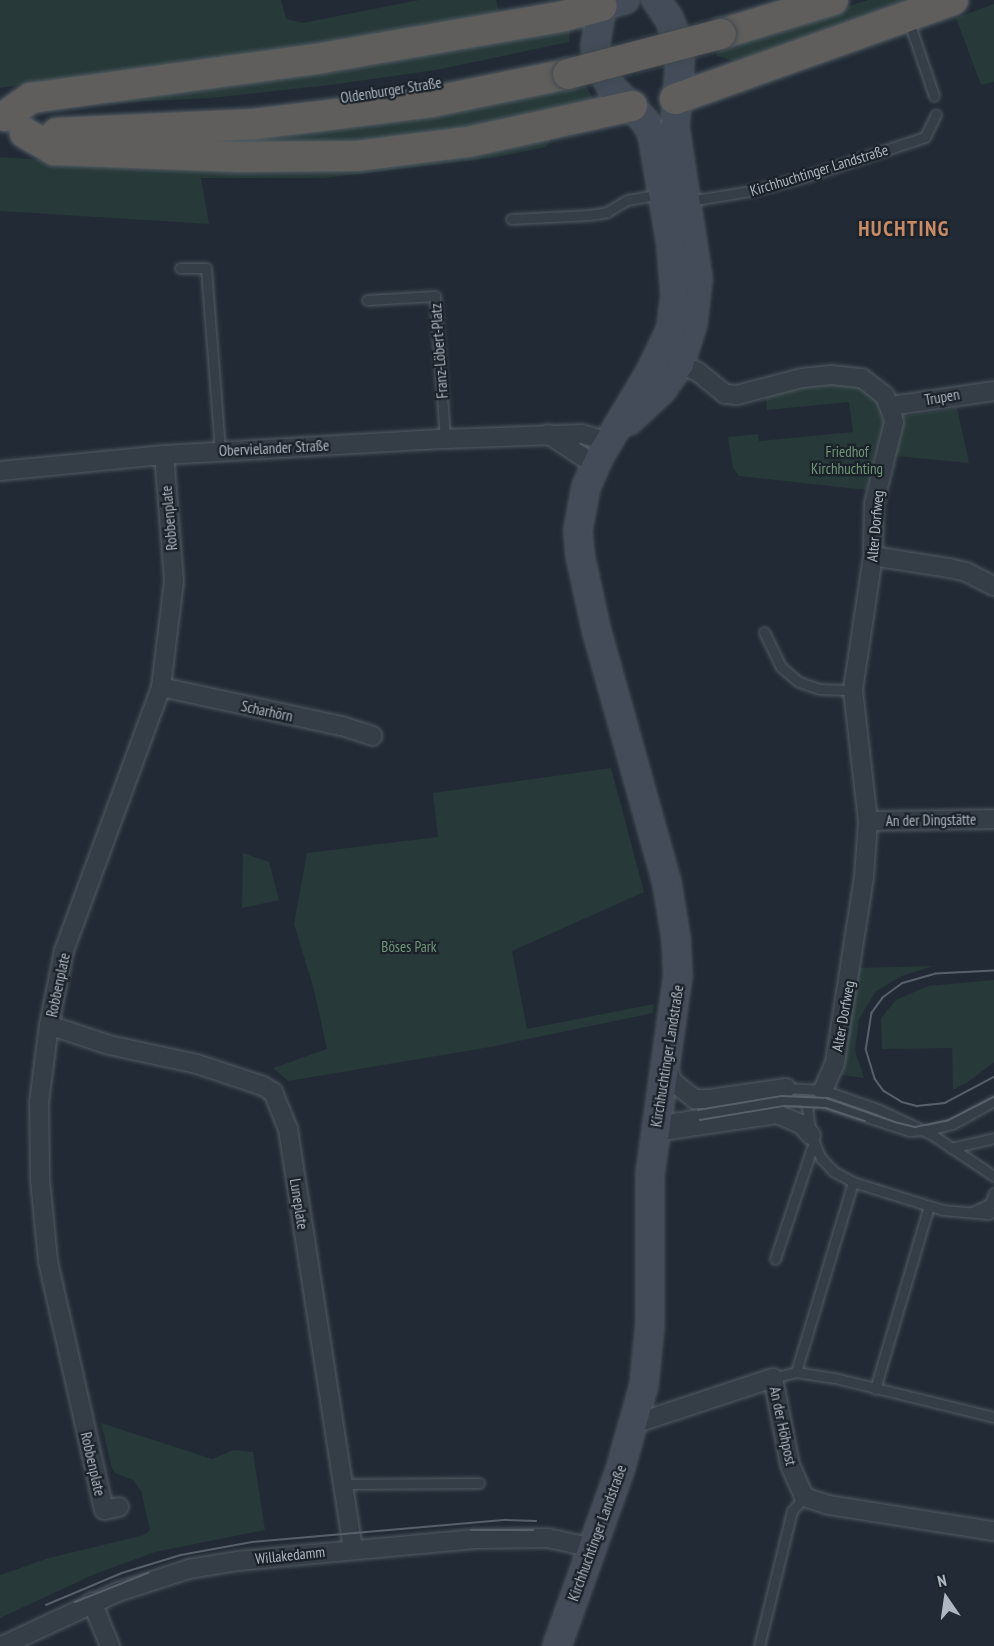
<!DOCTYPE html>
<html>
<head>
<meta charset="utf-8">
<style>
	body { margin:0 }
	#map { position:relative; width:994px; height:1646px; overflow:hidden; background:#222b35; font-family:"PT Sans Narrow",sans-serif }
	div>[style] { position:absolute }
	.green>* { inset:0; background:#273938 }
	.roads { filter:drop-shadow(0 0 2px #525b63) drop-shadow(0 0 2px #525b63) }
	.service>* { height:9px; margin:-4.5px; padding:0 4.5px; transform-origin:4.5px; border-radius:4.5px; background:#353d46 }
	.minor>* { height:18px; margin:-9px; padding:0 9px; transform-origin:9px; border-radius:9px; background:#353d46 }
	.secondary>* { height:26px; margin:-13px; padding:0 13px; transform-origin:13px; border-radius:13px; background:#434c58 }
	.trunk>* { height:30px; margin:-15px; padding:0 15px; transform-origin:15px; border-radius:15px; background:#5f5e5c }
	.tram>* { height:1.5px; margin:-0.75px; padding:0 0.75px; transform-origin:0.75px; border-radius:0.75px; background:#57616c }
	.bridges { filter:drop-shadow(0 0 2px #404850) drop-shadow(0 0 2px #404850) }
	.trunk-bridge>* { height:30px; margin:-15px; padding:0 15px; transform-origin:15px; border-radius:15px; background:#5f5e5c }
	span { translate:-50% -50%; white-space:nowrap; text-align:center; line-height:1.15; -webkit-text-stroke:4.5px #1b222a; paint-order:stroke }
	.street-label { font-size:15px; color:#afb8c2 }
	.park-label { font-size:15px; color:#709677 }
	.district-label { font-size:21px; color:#c88b65; font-weight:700; letter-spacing:1.5px }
	.north { position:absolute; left:916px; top:1568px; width:60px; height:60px; -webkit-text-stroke:4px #1b222a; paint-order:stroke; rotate:347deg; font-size:16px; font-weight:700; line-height:24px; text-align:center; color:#afb8c2 }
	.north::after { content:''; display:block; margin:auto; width:21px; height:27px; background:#afb8c2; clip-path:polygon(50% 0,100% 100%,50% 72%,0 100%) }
</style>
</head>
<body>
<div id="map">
	<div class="green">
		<i style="clip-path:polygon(0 0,281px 0,286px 19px,303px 23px,419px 0,496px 0,502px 20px,0 88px)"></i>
		<i style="clip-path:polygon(868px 0,912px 0,735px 61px,717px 56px,715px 49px)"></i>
		<i style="clip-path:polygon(994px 4px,994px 82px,981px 85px,956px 18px)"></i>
		<i style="clip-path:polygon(570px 22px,569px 42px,436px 70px,330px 85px,211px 98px,71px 105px)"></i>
		<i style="clip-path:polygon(584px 83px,598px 106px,389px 143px,158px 146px)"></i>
		<i style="clip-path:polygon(552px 134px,547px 147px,492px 158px,324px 178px,201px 178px,209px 224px,0 211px,0 157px,61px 161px)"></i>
		<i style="clip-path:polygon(833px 382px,857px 384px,873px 392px,879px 403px,884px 423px,866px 490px,739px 476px,733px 468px,728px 437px,758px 434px,759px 441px,853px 432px,849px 402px,767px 410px,765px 393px,803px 385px)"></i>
		<i style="clip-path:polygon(957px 408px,969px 463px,895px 456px,900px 417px)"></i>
		<i style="clip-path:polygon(611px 768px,644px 892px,512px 951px,527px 1029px,654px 1004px,653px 1013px,490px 1047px,288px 1081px,273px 1068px,327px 1049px,314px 990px,294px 924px,307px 853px,438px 837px,433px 793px)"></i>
		<i style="clip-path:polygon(243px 853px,269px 862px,279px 900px,242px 908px)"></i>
		<i style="clip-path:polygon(933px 966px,902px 976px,876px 991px,859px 1019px,855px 1051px,864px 1078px,841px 1075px,859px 968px)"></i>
		<i style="clip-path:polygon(994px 980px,994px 1062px,968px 1082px,953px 1090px,952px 1048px,882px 1049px,881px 1018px,896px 1000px,928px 986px)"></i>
		<i style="clip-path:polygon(101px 1423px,212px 1459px,234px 1450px,253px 1452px,265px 1530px,155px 1552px,95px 1574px,0 1618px,0 1575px,49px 1558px,144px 1535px,150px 1530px,141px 1491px,133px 1480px,115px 1473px,112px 1469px)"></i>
	</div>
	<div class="roads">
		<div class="service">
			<i style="left:908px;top:19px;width:81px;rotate:71.3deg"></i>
			<i style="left:689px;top:201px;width:63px;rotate:-9.2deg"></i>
			<i style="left:751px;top:191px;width:55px;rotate:-14.8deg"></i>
			<i style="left:804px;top:177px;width:127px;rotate:-18.3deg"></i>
			<i style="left:925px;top:137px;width:25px;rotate:-64deg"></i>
			<i style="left:511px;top:219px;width:78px;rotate:-2.9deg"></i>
			<i style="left:589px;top:215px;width:18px;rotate:-9deg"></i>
			<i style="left:607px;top:212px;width:23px;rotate:-31deg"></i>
			<i style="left:627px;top:200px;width:34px;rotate:-10deg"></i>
			<i style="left:180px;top:268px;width:26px"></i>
			<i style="left:206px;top:268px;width:184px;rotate:85.6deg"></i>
			<i style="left:367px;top:300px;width:68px;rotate:-3.4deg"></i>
			<i style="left:435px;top:296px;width:143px;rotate:86deg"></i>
			<i style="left:764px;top:632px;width:39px;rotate:64deg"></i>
			<i style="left:781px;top:667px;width:23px;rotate:40deg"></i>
			<i style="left:799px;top:682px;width:21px;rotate:19deg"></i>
			<i style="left:819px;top:689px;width:34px;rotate:2deg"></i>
			<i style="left:786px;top:1088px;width:37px;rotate:3deg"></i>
			<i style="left:823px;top:1090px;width:60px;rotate:19.3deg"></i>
			<i style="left:880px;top:1110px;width:56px;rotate:25.2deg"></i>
			<i style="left:931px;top:1134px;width:76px;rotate:33.7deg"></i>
			<i style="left:813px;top:1102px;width:8px;rotate:140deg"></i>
			<i style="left:807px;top:1107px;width:28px;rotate:82deg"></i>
			<i style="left:811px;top:1135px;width:25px;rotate:67deg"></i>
			<i style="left:821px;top:1158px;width:18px;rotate:47deg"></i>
			<i style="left:833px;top:1171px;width:23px;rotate:29deg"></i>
			<i style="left:853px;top:1182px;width:94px;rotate:17.3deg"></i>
			<i style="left:943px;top:1210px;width:45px;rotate:5.1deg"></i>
			<i style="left:988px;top:1214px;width:6px;rotate:-18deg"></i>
			<i style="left:660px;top:1120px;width:134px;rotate:-8.6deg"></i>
			<i style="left:793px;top:1100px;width:28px;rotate:4deg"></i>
			<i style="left:821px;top:1102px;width:93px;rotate:18.2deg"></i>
			<i style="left:909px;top:1131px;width:19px;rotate:-3deg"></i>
			<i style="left:928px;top:1130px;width:25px;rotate:-14deg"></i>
			<i style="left:952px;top:1124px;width:48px;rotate:-28.7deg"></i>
			<i style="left:951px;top:1148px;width:44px;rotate:-13.1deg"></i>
			<i style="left:972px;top:1212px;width:20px;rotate:-24deg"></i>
			<i style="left:990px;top:1204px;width:12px;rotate:-70deg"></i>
			<i style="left:775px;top:1259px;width:123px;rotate:-71.6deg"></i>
			<i style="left:796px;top:1372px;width:198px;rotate:-73.3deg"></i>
			<i style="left:773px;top:1378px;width:24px;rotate:-15deg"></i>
			<i style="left:796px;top:1372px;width:39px;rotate:9deg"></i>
			<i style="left:835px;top:1378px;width:164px;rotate:13.8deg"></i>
			<i style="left:875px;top:1389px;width:191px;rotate:-73.6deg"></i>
			<i style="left:343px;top:1484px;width:136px;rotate:-0.4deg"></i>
			<i style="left:759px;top:1646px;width:139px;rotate:-76.3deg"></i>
			<i style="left:792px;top:1511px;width:18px;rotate:-49deg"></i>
		</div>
		<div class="minor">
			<i style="left:669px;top:359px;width:32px;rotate:24deg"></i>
			<i style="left:698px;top:372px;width:35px;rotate:39deg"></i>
			<i style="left:725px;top:394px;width:12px;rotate:5deg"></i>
			<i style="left:737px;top:395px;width:67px;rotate:-14.7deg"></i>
			<i style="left:802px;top:378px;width:29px;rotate:-6deg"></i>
			<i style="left:831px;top:375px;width:31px;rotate:6deg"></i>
			<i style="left:862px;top:378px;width:29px;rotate:38deg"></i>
			<i style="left:885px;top:396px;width:19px;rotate:69deg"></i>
			<i style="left:892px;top:414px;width:8px;rotate:76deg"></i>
			<i style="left:894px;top:422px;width:84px;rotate:103.7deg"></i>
			<i style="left:874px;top:504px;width:52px;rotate:91.1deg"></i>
			<i style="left:873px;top:556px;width:135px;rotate:98.5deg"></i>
			<i style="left:853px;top:690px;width:132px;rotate:83.5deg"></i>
			<i style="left:868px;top:821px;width:56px;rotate:94.1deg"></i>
			<i style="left:864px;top:877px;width:188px;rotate:98.9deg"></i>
			<i style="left:835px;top:1063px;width:30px;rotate:114deg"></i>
			<i style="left:890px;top:406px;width:105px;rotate:-8.2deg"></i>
			<i style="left:548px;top:434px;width:56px;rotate:33.4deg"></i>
			<i style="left:0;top:471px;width:165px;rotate:-5.6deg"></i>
			<i style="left:164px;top:455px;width:281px;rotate:-3.3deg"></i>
			<i style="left:445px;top:439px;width:137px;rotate:-2.1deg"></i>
			<i style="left:582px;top:434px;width:27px;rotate:17deg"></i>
			<i style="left:873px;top:556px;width:77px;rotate:9deg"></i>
			<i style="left:949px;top:568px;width:17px;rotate:13deg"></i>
			<i style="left:966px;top:572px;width:31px;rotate:27deg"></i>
			<i style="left:161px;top:687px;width:185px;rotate:12.2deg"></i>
			<i style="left:342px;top:726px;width:32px;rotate:18deg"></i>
			<i style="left:868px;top:821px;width:126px;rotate:-0.9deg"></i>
			<i style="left:49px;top:1025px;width:63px;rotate:18.4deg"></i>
			<i style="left:109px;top:1045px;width:90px;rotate:12.2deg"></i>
			<i style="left:197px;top:1064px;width:70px;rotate:18.4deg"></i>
			<i style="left:263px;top:1086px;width:12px;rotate:31deg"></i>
			<i style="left:273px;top:1092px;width:40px;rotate:68deg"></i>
			<i style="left:288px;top:1129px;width:425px;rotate:81.2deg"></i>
			<i style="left:667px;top:1067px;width:16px;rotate:68deg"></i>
			<i style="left:673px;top:1082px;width:28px;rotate:38deg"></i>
			<i style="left:695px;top:1099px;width:15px"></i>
			<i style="left:710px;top:1099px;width:77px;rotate:-8.2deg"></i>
			<i style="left:655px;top:1132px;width:123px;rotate:-8.4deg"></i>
			<i style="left:777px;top:1114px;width:26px;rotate:23deg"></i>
			<i style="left:801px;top:1124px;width:15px;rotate:48deg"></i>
			<i style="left:634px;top:1424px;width:146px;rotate:-18.3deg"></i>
			<i style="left:773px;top:1378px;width:89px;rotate:78.9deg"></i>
			<i style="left:790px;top:1465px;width:35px;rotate:66deg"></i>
			<i style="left:804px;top:1497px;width:26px;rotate:18deg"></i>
			<i style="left:829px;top:1505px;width:167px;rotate:9deg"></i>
			<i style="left:119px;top:1507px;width:15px;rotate:169deg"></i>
			<i style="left:104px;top:1510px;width:255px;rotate:-102.7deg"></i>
			<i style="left:48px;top:1261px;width:81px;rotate:-95.6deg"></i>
			<i style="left:40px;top:1180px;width:78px;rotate:-90.7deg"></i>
			<i style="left:39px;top:1102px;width:78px;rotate:-82.6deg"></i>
			<i style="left:49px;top:1025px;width:76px;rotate:-78.5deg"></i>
			<i style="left:64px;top:951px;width:281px;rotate:-69.8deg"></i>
			<i style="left:161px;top:687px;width:107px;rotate:-83deg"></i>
			<i style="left:174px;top:581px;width:126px;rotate:-94.5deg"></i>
			<i style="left:92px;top:1602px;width:48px;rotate:67.8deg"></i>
			<i style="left:2px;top:1646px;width:128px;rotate:-25deg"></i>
			<i style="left:118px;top:1592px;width:75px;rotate:-17.9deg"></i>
			<i style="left:189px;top:1569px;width:50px;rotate:-9.3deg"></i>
			<i style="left:238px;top:1561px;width:239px;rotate:-5.3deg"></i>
			<i style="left:476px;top:1539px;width:72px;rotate:-0.8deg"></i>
			<i style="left:548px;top:1538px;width:46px;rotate:12.5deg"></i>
		</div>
		<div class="secondary">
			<i style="left:602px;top:6px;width:24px;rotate:-15deg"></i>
			<i style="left:629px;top:421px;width:45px;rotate:-43.2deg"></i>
			<i style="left:662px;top:390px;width:32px;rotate:-55deg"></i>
			<i style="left:680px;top:364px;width:43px;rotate:-72.4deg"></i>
			<i style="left:693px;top:323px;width:45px;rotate:-83.7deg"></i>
			<i style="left:698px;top:278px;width:153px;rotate:-98.7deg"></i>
			<i style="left:675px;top:127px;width:66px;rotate:-85.7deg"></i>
			<i style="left:680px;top:61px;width:21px;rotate:-95deg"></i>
			<i style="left:678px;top:40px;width:25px;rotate:-113deg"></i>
			<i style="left:668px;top:17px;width:21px;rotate:-125deg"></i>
			<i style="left:557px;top:1646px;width:187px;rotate:-70.3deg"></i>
			<i style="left:620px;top:1470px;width:88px;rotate:-74.2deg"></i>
			<i style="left:644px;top:1385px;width:61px;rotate:-84.4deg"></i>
			<i style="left:650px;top:1324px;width:150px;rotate:-90deg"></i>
			<i style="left:650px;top:1174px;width:200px;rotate:-82deg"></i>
			<i style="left:678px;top:976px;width:38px;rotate:-93deg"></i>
			<i style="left:676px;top:938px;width:56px;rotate:-99.3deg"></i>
			<i style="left:667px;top:883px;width:260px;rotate:-105.6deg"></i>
			<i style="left:597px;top:633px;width:80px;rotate:-102.3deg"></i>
			<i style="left:580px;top:555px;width:25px;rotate:-95deg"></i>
			<i style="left:578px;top:530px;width:44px;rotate:-79.5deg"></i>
			<i style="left:586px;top:487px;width:36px;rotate:-66deg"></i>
			<i style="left:601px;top:454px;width:96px;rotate:-59.1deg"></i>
			<i style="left:650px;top:372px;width:32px;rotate:-64deg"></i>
			<i style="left:664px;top:343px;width:17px;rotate:-65deg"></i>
			<i style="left:671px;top:328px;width:33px;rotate:-83deg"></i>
			<i style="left:675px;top:295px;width:51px;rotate:-94.5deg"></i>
			<i style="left:671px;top:244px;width:112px;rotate:-99.8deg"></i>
			<i style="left:652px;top:134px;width:15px;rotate:-118deg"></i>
			<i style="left:645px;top:121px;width:48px;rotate:-135deg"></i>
			<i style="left:611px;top:87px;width:26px;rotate:-118deg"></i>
			<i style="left:599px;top:64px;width:17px;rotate:-103deg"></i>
			<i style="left:595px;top:47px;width:48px;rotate:-80.3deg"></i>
		</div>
		<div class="trunk">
			<i style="left:721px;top:34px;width:117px;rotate:-16.9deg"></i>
			<i style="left:675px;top:99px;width:295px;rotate:-19.6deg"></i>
			<i style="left:5px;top:116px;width:32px;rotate:-35deg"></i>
			<i style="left:31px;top:98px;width:294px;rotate:-7.8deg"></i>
			<i style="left:322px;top:58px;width:246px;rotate:-9.8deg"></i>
			<i style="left:564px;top:16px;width:39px;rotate:-15deg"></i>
			<i style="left:25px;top:133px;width:34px;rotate:30deg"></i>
			<i style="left:54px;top:150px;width:185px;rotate:2.2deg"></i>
			<i style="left:239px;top:157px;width:118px;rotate:-0.5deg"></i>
			<i style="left:357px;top:156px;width:112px;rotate:-7.2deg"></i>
			<i style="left:468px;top:142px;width:168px;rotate:-12.4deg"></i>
			<i style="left:57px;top:133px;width:197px;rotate:-2.6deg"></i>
			<i style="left:254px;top:124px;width:59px;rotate:-6.8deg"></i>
			<i style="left:313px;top:117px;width:119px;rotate:-7.2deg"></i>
			<i style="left:431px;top:102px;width:140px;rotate:-11.6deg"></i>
		</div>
	</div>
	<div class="tram">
		<i style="left:994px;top:971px;width:58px;rotate:177deg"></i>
		<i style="left:936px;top:974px;width:35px;rotate:164deg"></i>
		<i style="left:902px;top:984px;width:24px;rotate:144deg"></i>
		<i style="left:883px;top:998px;width:19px;rotate:126deg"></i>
		<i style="left:872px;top:1013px;width:36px;rotate:99deg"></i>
		<i style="left:866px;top:1049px;width:31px;rotate:73deg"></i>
		<i style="left:875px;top:1079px;width:15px;rotate:53deg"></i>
		<i style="left:884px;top:1091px;width:21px;rotate:31deg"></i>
		<i style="left:902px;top:1102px;width:16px;rotate:15deg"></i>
		<i style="left:917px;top:1106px;width:28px;rotate:-6deg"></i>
		<i style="left:945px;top:1103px;width:55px;rotate:-28deg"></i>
		<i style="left:698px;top:1110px;width:85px;rotate:-9.5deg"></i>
		<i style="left:782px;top:1096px;width:45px;rotate:2.5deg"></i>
		<i style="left:827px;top:1098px;width:72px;rotate:19.4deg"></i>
		<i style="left:895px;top:1122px;width:21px;rotate:14deg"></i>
		<i style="left:915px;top:1127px;width:33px;rotate:-11deg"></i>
		<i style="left:947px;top:1121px;width:53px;rotate:-27.1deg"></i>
		<i style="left:700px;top:1120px;width:85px;rotate:-9.5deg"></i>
		<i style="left:784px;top:1106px;width:42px;rotate:2.7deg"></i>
		<i style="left:826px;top:1108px;width:41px;rotate:18.4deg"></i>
		<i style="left:471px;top:1530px;width:62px"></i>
		<i style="left:75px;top:1602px;width:79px;rotate:-21.7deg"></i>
		<i style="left:46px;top:1605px;width:82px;rotate:-22.8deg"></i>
		<i style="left:122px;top:1573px;width:62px;rotate:-17deg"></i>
		<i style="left:181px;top:1555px;width:72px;rotate:-10.4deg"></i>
		<i style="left:252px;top:1542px;width:255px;rotate:-5deg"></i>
		<i style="left:506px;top:1520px;width:30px;rotate:2deg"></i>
	</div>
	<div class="bridges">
		<div class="trunk-bridge">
			<i style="left:568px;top:74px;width:158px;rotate:-14.7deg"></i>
		</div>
	</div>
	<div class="street-label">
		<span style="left:391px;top:90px;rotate:-9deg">Oldenburger Straße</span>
		<span style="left:819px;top:170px;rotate:-17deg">Kirchhuchtinger Landstraße</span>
		<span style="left:439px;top:351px;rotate:-94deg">Franz-Löbert-Platz</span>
		<span style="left:942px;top:397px;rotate:-10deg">Trupen</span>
		<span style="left:274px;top:448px;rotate:-3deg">Obervielander Straße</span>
		<span style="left:169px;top:518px;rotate:-95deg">Robbenplate</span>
		<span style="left:875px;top:526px;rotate:-85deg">Alter Dorfweg</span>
		<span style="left:267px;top:711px;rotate:12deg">Scharhörn</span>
		<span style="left:931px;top:820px;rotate:-1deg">An der Dingstätte</span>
		<span style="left:58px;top:985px;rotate:-78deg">Robbenplate</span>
		<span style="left:843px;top:1016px;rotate:-80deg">Alter Dorfweg</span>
		<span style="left:667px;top:1056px;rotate:-81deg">Kirchhuchtinger Landstraße</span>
		<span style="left:299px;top:1204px;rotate:81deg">Luneplate</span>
		<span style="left:783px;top:1426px;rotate:78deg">An der Höhpost</span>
		<span style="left:93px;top:1464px;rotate:77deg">Robbenplate</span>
		<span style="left:597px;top:1533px;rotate:-70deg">Kirchhuchtinger Landstraße</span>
		<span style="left:290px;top:1555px;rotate:-6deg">Willakedamm</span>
	</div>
	<div class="park-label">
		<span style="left:847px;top:460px">Friedhof<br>Kirchhuchting</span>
		<span style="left:409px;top:947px">Böses Park</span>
	</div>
	<div class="district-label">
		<span style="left:904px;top:229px">HUCHTING</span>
	</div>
	<div class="north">N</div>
</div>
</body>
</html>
